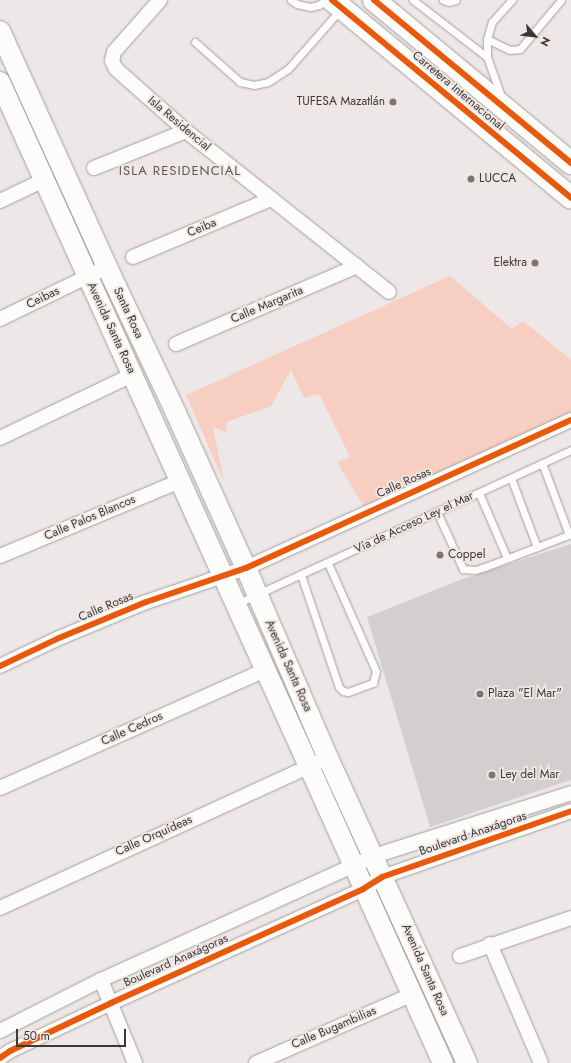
<!DOCTYPE html>
<html>
<head>
<meta charset="utf-8">
<style>
	body { margin:0 }
	#map { position:relative; width:571px; height:1063px; overflow:hidden; background:#ede8e7; font-family:Jost,sans-serif }
	div>[style] { position:absolute }
	.green>* { inset:0; background:#f6cfc2 }
	.building>* { inset:0; background:#d2cfce }
	.roads { filter:drop-shadow(0 0 1px #a39f9e) drop-shadow(0 0 1px #a39f9e) }
	.lane>* { height:7px; margin:-3.5px; padding:0 3.5px; transform-origin:3.5px; border-radius:3.5px; background:#fcfcfb }
	.street>* { height:14px; margin:-7px; padding:0 7px; transform-origin:7px; border-radius:7px; background:#fcfcfb }
	.secondary>* { height:20px; margin:-10px; padding:0 10px; transform-origin:10px; border-radius:10px; background:#fcfcfb }
	.primary>* { height:22px; margin:-11px; padding:0 11px; transform-origin:11px; border-radius:11px; background:#fcfcfb }
	.cycleway>* { height:6px; margin:-3px; padding:0 3px; transform-origin:3px; border-radius:3px; background:#e8590c }
	.dots>* { width:11px; height:11px; translate:-50% -50%; box-sizing:border-box; border:2px solid #f0e7e4; border-radius:50% }
	span { translate:-50% -50%; white-space:nowrap; text-align:center; line-height:1.15; -webkit-text-stroke:3.5px #f0e7e4; paint-order:stroke }
	.street-label { font-size:12px; color:#3b3837 }
	.poi-label { font-size:12px; color:#3b3837 }
	.right { translate:-100% -50%; text-align:right }
	.left { translate:0 -50%; text-align:left }
	.neighbourhood-label { font-size:13px; color:#5d5654; letter-spacing:1px }
	.north { position:absolute; left:515px; top:16px; width:40px; height:40px; -webkit-text-stroke:3px #f0e7e4; paint-order:stroke; rotate:118deg; font-size:11px; font-weight:700; line-height:16px; text-align:center; color:#3b3837 }
	.north::after { content:''; display:block; margin:auto; width:14px; height:18px; background:#3b3837; clip-path:polygon(50% 0,100% 100%,50% 72%,0 100%) }
	.scale { position:absolute; left:16px; top:1029px; width:110px; height:18px; box-sizing:border-box; border:2px solid #3b3837; border-top:0; padding-left:5px; font-size:12px; line-height:14px; white-space:nowrap; color:#3b3837; -webkit-text-stroke:3px #f0e7e4; paint-order:stroke }
</style>
</head>
<body>
<div id="map">
	<div class="green">
		<i style="clip-path:polygon(450px 276px,512px 329px,523px 321px,571px 360px,571px 420px,367px 512px,337px 462px,350px 457px,319px 394px,304px 398px,291px 370px,271px 406px,227px 422px,226px 432px,213px 427px,224px 482px,186px 395px)"></i>
	</div>
	<div class="building">
		<i style="clip-path:polygon(571px 544px,571px 780px,430px 827px,367px 617px,457px 581px)"></i>
	</div>
	<div class="roads">
		<div class="lane">
			<i style="left:291px;top:0;width:7px;rotate:34deg"></i>
			<i style="left:297px;top:4px;width:13px;rotate:13deg"></i>
			<i style="left:310px;top:7px;width:9px;rotate:-13deg"></i>
			<i style="left:319px;top:5px;width:8px;rotate:-40deg"></i>
			<i style="left:413px;top:0;width:93px;rotate:37.6deg"></i>
			<i style="left:443px;top:0;width:6px;rotate:18deg"></i>
			<i style="left:449px;top:2px;width:7px;rotate:-16deg"></i>
			<i style="left:487px;top:39px;width:25px;rotate:26deg"></i>
			<i style="left:510px;top:50px;width:10px;rotate:-6deg"></i>
			<i style="left:520px;top:49px;width:64px;rotate:-50.1deg"></i>
			<i style="left:195px;top:42px;width:60px;rotate:41.6deg"></i>
			<i style="left:240px;top:82px;width:14px;rotate:12deg"></i>
			<i style="left:254px;top:85px;width:14px;rotate:-12deg"></i>
			<i style="left:268px;top:82px;width:24px;rotate:-33deg"></i>
			<i style="left:288px;top:69px;width:79px;rotate:-48.6deg"></i>
			<i style="left:501px;top:96px;width:41px;rotate:-109.7deg"></i>
			<i style="left:487px;top:57px;width:18px;rotate:-90deg"></i>
			<i style="left:487px;top:39px;width:18px;rotate:-74deg"></i>
			<i style="left:492px;top:22px;width:30px;rotate:-48deg"></i>
			<i style="left:542px;top:463px;width:77px;rotate:69.4deg"></i>
			<i style="left:511px;top:478px;width:74px;rotate:69.4deg"></i>
			<i style="left:479px;top:493px;width:71px;rotate:66.7deg"></i>
			<i style="left:437px;top:512px;width:63px;rotate:65.5deg"></i>
			<i style="left:463px;top:569px;width:12px;rotate:5deg"></i>
			<i style="left:475px;top:570px;width:10px;rotate:-17deg"></i>
			<i style="left:485px;top:567px;width:92px;rotate:-21deg"></i>
			<i style="left:301px;top:575px;width:118px;rotate:71.3deg"></i>
			<i style="left:339px;top:687px;width:6px;rotate:45deg"></i>
			<i style="left:343px;top:691px;width:5px;rotate:11deg"></i>
			<i style="left:348px;top:692px;width:27px;rotate:-20deg"></i>
			<i style="left:373px;top:683px;width:12px;rotate:-76deg"></i>
			<i style="left:376px;top:671px;width:118px;rotate:-114deg"></i>
			<i style="left:236px;top:604px;width:369px;rotate:-24.7deg"></i>
		</div>
		<div class="street">
			<i style="left:160px;top:0;width:69px;rotate:131.5deg"></i>
			<i style="left:114px;top:52px;width:9px;rotate:103deg"></i>
			<i style="left:112px;top:61px;width:9px;rotate:63deg"></i>
			<i style="left:116px;top:69px;width:94px;rotate:41.5deg"></i>
			<i style="left:186px;top:131px;width:259px;rotate:38.4deg"></i>
			<i style="left:94px;top:168px;width:99px;rotate:-21.9deg"></i>
			<i style="left:0;top:201px;width:49px;rotate:-25.5deg"></i>
			<i style="left:133px;top:257px;width:150px;rotate:-22.8deg"></i>
			<i style="left:0;top:319px;width:119px;rotate:-25.9deg"></i>
			<i style="left:176px;top:344px;width:197px;rotate:-23.3deg"></i>
			<i style="left:0;top:438px;width:146px;rotate:-25.5deg"></i>
			<i style="left:0;top:556px;width:195px;rotate:-22.6deg"></i>
			<i style="left:0;top:666px;width:65px;rotate:-25.4deg"></i>
			<i style="left:59px;top:638px;width:94px;rotate:-22.5deg"></i>
			<i style="left:146px;top:602px;width:106px;rotate:-18.8deg"></i>
			<i style="left:246px;top:568px;width:357px;rotate:-24.5deg"></i>
			<i style="left:0;top:788px;width:290px;rotate:-24deg"></i>
			<i style="left:0;top:908px;width:361px;rotate:-24.6deg"></i>
			<i style="left:490px;top:944px;width:129px;rotate:66.8deg"></i>
			<i style="left:460px;top:956px;width:117px;rotate:-18.9deg"></i>
			<i style="left:101px;top:980px;width:90px;rotate:67.7deg"></i>
			<i style="left:0;top:1031px;width:113px;rotate:-26.8deg"></i>
			<i style="left:101px;top:980px;width:300px;rotate:-24.4deg"></i>
			<i style="left:374px;top:856px;width:207px;rotate:-17.7deg"></i>
			<i style="left:0;top:1058px;width:12px;rotate:-35deg"></i>
			<i style="left:10px;top:1051px;width:112px;rotate:-25.4deg"></i>
			<i style="left:111px;top:1003px;width:277px;rotate:-24.3deg"></i>
			<i style="left:363px;top:889px;width:22px;rotate:-32deg"></i>
			<i style="left:382px;top:877px;width:200px;rotate:-19.2deg"></i>
			<i style="left:256px;top:1063px;width:171px;rotate:-23.7deg"></i>
		</div>
		<div class="secondary">
			<i style="left:0;top:31px;width:259px;rotate:65.6deg"></i>
			<i style="left:107px;top:267px;width:159px;rotate:64.7deg"></i>
			<i style="left:175px;top:411px;width:172px;rotate:65.7deg"></i>
			<i style="left:246px;top:568px;width:207px;rotate:66.7deg"></i>
			<i style="left:328px;top:758px;width:335px;rotate:65.5deg"></i>
			<i style="left:0;top:82px;width:1076px;rotate:65.7deg"></i>
		</div>
		<div class="primary">
			<i style="left:332px;top:0;width:310px;rotate:39.6deg"></i>
			<i style="left:374px;top:0;width:256px;rotate:39.6deg"></i>
		</div>
	</div>
	<div class="cycleway">
		<i style="left:332px;top:0;width:310px;rotate:39.6deg"></i>
		<i style="left:374px;top:0;width:256px;rotate:39.6deg"></i>
		<i style="left:0;top:666px;width:65px;rotate:-25.4deg"></i>
		<i style="left:59px;top:638px;width:94px;rotate:-22.5deg"></i>
		<i style="left:146px;top:602px;width:106px;rotate:-18.8deg"></i>
		<i style="left:246px;top:568px;width:357px;rotate:-24.5deg"></i>
		<i style="left:0;top:1058px;width:12px;rotate:-35deg"></i>
		<i style="left:10px;top:1051px;width:112px;rotate:-25.4deg"></i>
		<i style="left:111px;top:1003px;width:277px;rotate:-24.3deg"></i>
		<i style="left:363px;top:889px;width:22px;rotate:-32deg"></i>
		<i style="left:382px;top:877px;width:200px;rotate:-19.2deg"></i>
	</div>
	<div class="dots">
		<i style="left:393px;top:102px;background:#797675"></i>
		<i style="left:471px;top:179px;background:#797675"></i>
		<i style="left:535px;top:263px;background:#797675"></i>
		<i style="left:440px;top:555px;background:#797675"></i>
		<i style="left:480px;top:694px;background:#797675"></i>
		<i style="left:492px;top:775px;background:#797675"></i>
	</div>
	<div class="street-label">
		<span style="left:458px;top:91px;rotate:40deg">Carretera Internacional</span>
		<span style="left:179px;top:124px;rotate:40deg">Isla Residencial</span>
		<span style="left:202px;top:228px;rotate:-23deg">Ceiba</span>
		<span style="left:43px;top:298px;rotate:-26deg">Ceibas</span>
		<span style="left:267px;top:305px;rotate:-23deg">Calle Margarita</span>
		<span style="left:128px;top:313px;rotate:65deg">Santa Rosa</span>
		<span style="left:111px;top:328px;rotate:65deg">Avenida Santa Rosa</span>
		<span style="left:404px;top:483px;rotate:-24deg">Calle Rosas</span>
		<span style="left:90px;top:518px;rotate:-23deg">Calle Palos Blancos</span>
		<span style="left:414px;top:523px;rotate:-25deg">Vía de Acceso Ley el Mar</span>
		<span style="left:106px;top:607px;rotate:-23deg">Calle Rosas</span>
		<span style="left:288px;top:666px;rotate:66deg">Avenida Santa Rosa</span>
		<span style="left:132px;top:729px;rotate:-24deg">Calle Cedros</span>
		<span style="left:473px;top:834px;rotate:-19deg">Boulevard Anaxágoras</span>
		<span style="left:154px;top:836px;rotate:-24deg">Calle Orquídeas</span>
		<span style="left:176px;top:961px;rotate:-24deg">Boulevard Anaxágoras</span>
		<span style="left:425px;top:970px;rotate:66deg">Avenida Santa Rosa</span>
		<span style="left:334px;top:1028px;rotate:-23deg">Calle Bugambilias</span>
	</div>
	<div class="poi-label">
		<span class="right" style="left:385px;top:102px">TUFESA Mazatlán</span>
		<span class="left" style="left:479px;top:179px">LUCCA</span>
		<span class="right" style="left:527px;top:263px">Elektra</span>
		<span class="left" style="left:448px;top:555px">Coppel</span>
		<span class="left" style="left:488px;top:694px">Plaza "El Mar"</span>
		<span class="left" style="left:500px;top:775px">Ley del Mar</span>
	</div>
	<div class="neighbourhood-label">
		<span style="left:180px;top:171px">ISLA RESIDENCIAL</span>
	</div>
	<div class="north">N</div>
	<div class="scale">50 m</div>
</div>
</body>
</html>
